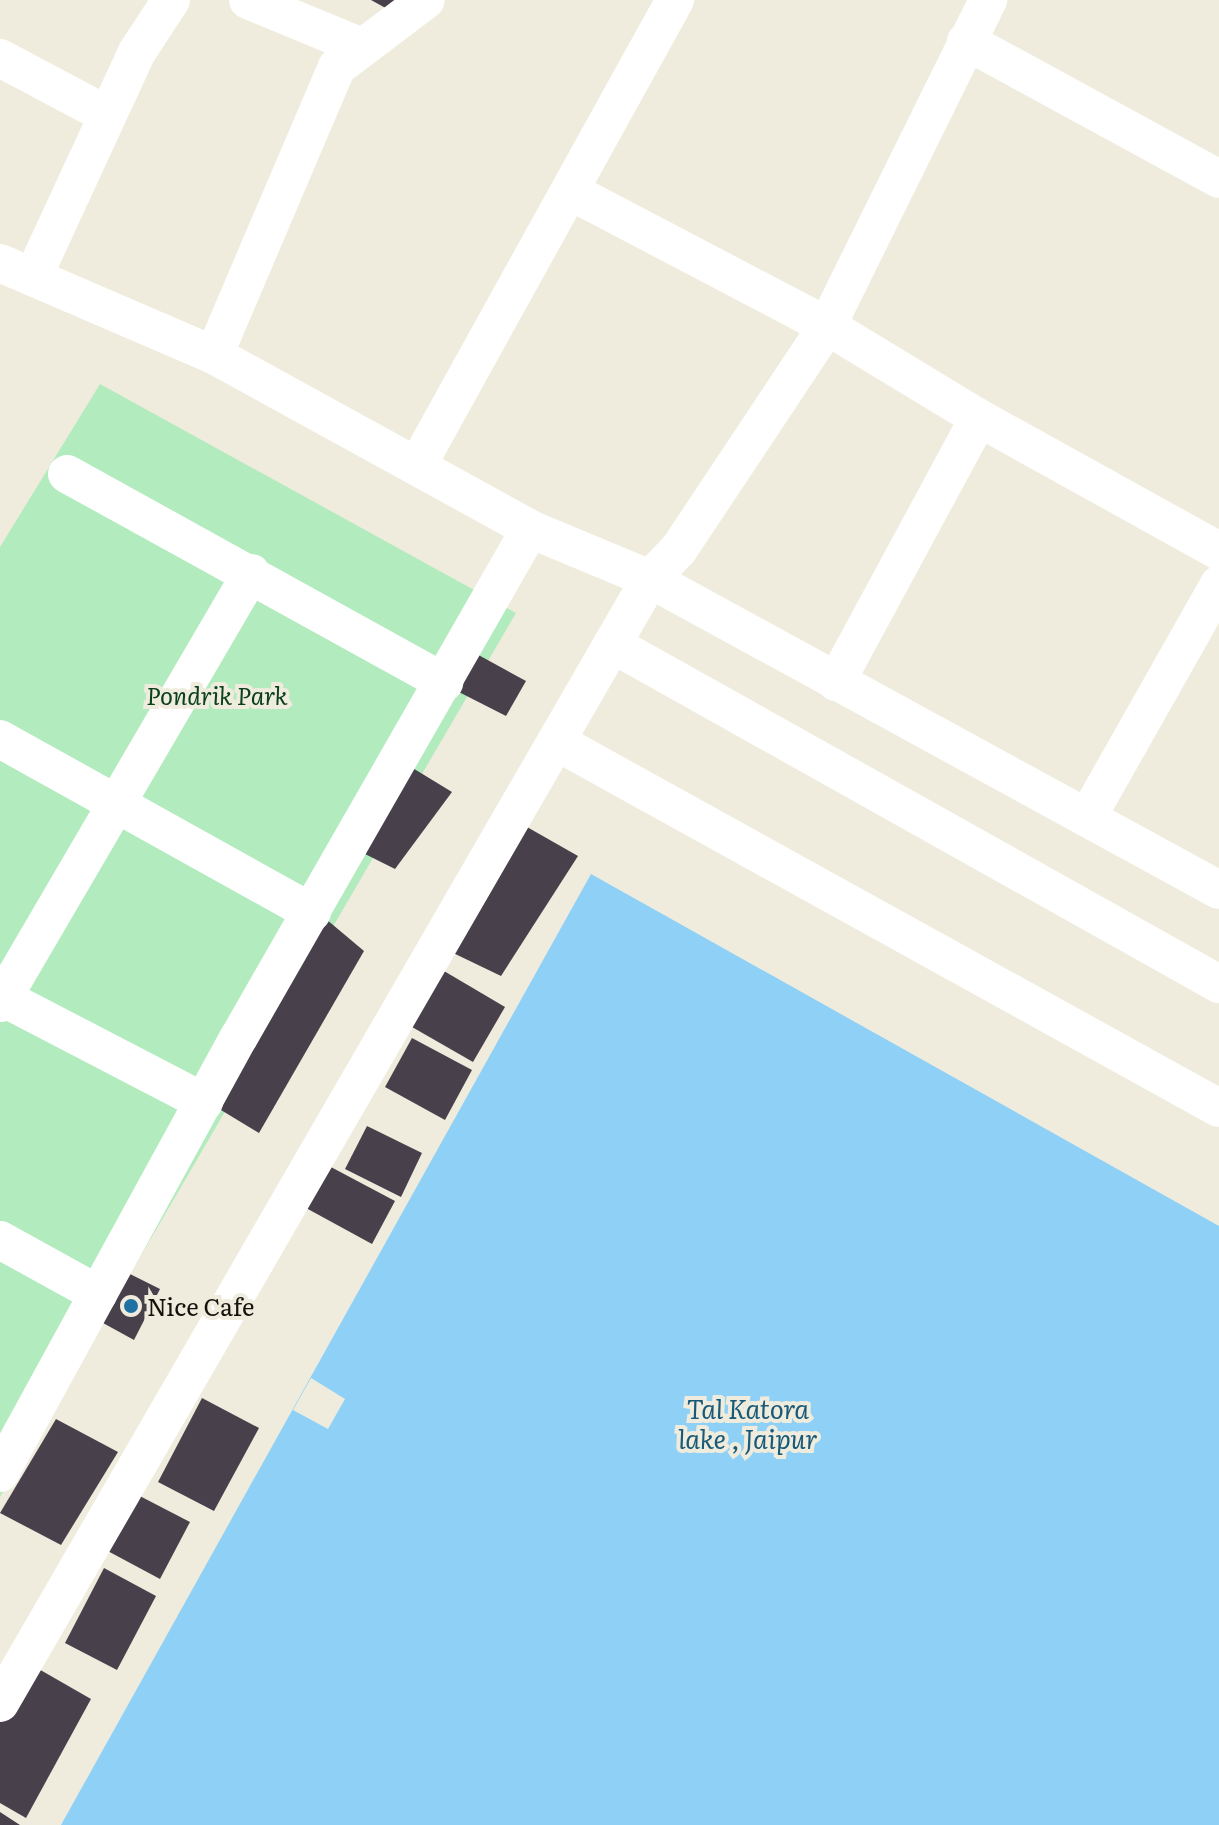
<!DOCTYPE html>
<html>
<head>
<meta charset="utf-8">
<style>
	body { margin:0 }
	#map { position:relative; width:1219px; height:1825px; overflow:hidden; background:#f0ecdd; font-family:Literata,serif }
	div>[style] { position:absolute }
	.green>* { inset:0; background:#b2ebbe }
	.water>* { inset:0; background:#8fd1f6 }
	.pier>* { inset:0; background:#f0ecdd }
	.building>* { inset:0; background:#48414c }
	.street>* { height:38px; margin:-19px; padding:0 19px; transform-origin:19px; border-radius:19px; background:#fff }
	.dots>* { width:22px; height:22px; translate:-50% -50%; box-sizing:border-box; border:4px solid #f0ecdd; border-radius:50% }
	span { translate:-50% -50%; white-space:nowrap; text-align:center; line-height:1.15; -webkit-text-stroke:8px #f0ecdd; paint-order:stroke }
	.park-label { font-size:24px; color:#0a401e; font-style:italic }
	.poi-label { font-size:24px; color:#14120d }
	.left { translate:0 -50%; text-align:left }
	.water-label { font-size:26px; color:#195a79; font-style:italic }
</style>
</head>
<body>
<div id="map">
	<div class="green">
		<i style="clip-path:polygon(100px 384px,516px 613px,0 1497px,0 547px)"></i>
	</div>
	<div class="water">
		<i style="clip-path:polygon(591px 874px,1219px 1226px,1219px 1825px,61px 1825px)"></i>
	</div>
	<div class="pier">
		<i style="clip-path:polygon(311px 1378px,345px 1399px,328px 1429px,293px 1410px)"></i>
	</div>
	<div class="building">
		<i style="clip-path:polygon(371px 0,396px 0,391px 11px)"></i>
		<i style="clip-path:polygon(473px 652px,526px 681px,506px 716px,449px 687px)"></i>
		<i style="clip-path:polygon(411px 767px,452px 792px,395px 869px,363px 853px)"></i>
		<i style="clip-path:polygon(520px 823px,578px 856px,501px 976px,449px 951px)"></i>
		<i style="clip-path:polygon(320px 914px,364px 951px,259px 1133px,216px 1107px)"></i>
		<i style="clip-path:polygon(444px 971px,505px 1007px,473px 1062px,412px 1027px)"></i>
		<i style="clip-path:polygon(412px 1038px,472px 1070px,445px 1120px,385px 1087px)"></i>
		<i style="clip-path:polygon(367px 1126px,422px 1153px,401px 1197px,345px 1169px)"></i>
		<i style="clip-path:polygon(329px 1166px,395px 1201px,372px 1244px,306px 1208px)"></i>
		<i style="clip-path:polygon(128px 1273px,160px 1289px,134px 1340px,103px 1323px)"></i>
		<i style="clip-path:polygon(202px 1398px,259px 1428px,214px 1511px,158px 1482px)"></i>
		<i style="clip-path:polygon(56px 1419px,118px 1452px,61px 1545px,0 1513px)"></i>
		<i style="clip-path:polygon(134px 1493px,190px 1522px,160px 1579px,104px 1549px)"></i>
		<i style="clip-path:polygon(104px 1568px,156px 1596px,117px 1670px,65px 1643px)"></i>
		<i style="clip-path:polygon(30px 1664px,91px 1699px,26px 1818px,0 1803px,0 1722px)"></i>
		<i style="clip-path:polygon(0 1812px,20px 1825px,0 1825px)"></i>
	</div>
	<div class="street">
		<i style="left:248px;top:0;width:120px;rotate:22.5deg"></i>
		<i style="left:966px;top:41px;width:288px;rotate:28.6deg"></i>
		<i style="left:0;top:58px;width:121px;rotate:28deg"></i>
		<i style="left:570px;top:191px;width:290px;rotate:27.7deg"></i>
		<i style="left:827px;top:326px;width:178px;rotate:31.2deg"></i>
		<i style="left:979px;top:418px;width:274px;rotate:29deg"></i>
		<i style="left:0;top:263px;width:233px;rotate:23.3deg"></i>
		<i style="left:214px;top:355px;width:361px;rotate:28.8deg"></i>
		<i style="left:530px;top:529px;width:130px;rotate:22.6deg"></i>
		<i style="left:650px;top:579px;width:648px;rotate:28.66deg"></i>
		<i style="left:33px;top:277px;width:248px;rotate:-65.2deg"></i>
		<i style="left:137px;top:52px;width:62px;rotate:-56.8deg"></i>
		<i style="left:214px;top:355px;width:313px;rotate:-66.9deg"></i>
		<i style="left:337px;top:67px;width:111px;rotate:-37deg"></i>
		<i style="left:417px;top:466px;width:533px;rotate:-61.03deg"></i>
		<i style="left:67px;top:474px;width:431px;rotate:28.9deg"></i>
		<i style="left:612px;top:644px;width:696px;rotate:29.25deg"></i>
		<i style="left:836px;top:682px;width:300px;rotate:-61.6deg"></i>
		<i style="left:0;top:739px;width:357px;rotate:29.1deg"></i>
		<i style="left:557px;top:742px;width:756px;rotate:28.94deg"></i>
		<i style="left:1088px;top:816px;width:266px;rotate:-60.5deg"></i>
		<i style="left:0;top:996px;width:230px;rotate:27.5deg"></i>
		<i style="left:0;top:1003px;width:498px;rotate:-59.7deg"></i>
		<i style="left:0;top:1240px;width:112px;rotate:28.9deg"></i>
		<i style="left:0;top:1473px;width:497px;rotate:-61.3deg"></i>
		<i style="left:239px;top:1037px;width:585px;rotate:-60.19deg"></i>
		<i style="left:0;top:1703px;width:1298px;rotate:-59.96deg"></i>
		<i style="left:650px;top:579px;width:42px;rotate:-46deg"></i>
		<i style="left:679px;top:549px;width:268px;rotate:-56.4deg"></i>
		<i style="left:827px;top:326px;width:364px;rotate:-63.7deg"></i>
	</div>
	<div class="dots">
		<i style="left:131px;top:1306px;background:#2071a3"></i>
	</div>
	<div class="park-label">
		<span style="left:217px;top:695px">Pondrik Park</span>
	</div>
	<div class="poi-label">
		<span class="left" style="left:147px;top:1306px">Nice Cafe</span>
	</div>
	<div class="water-label">
		<span style="left:748px;top:1423px">Tal Katora<br>lake , Jaipur</span>
	</div>
</div>
</body>
</html>
